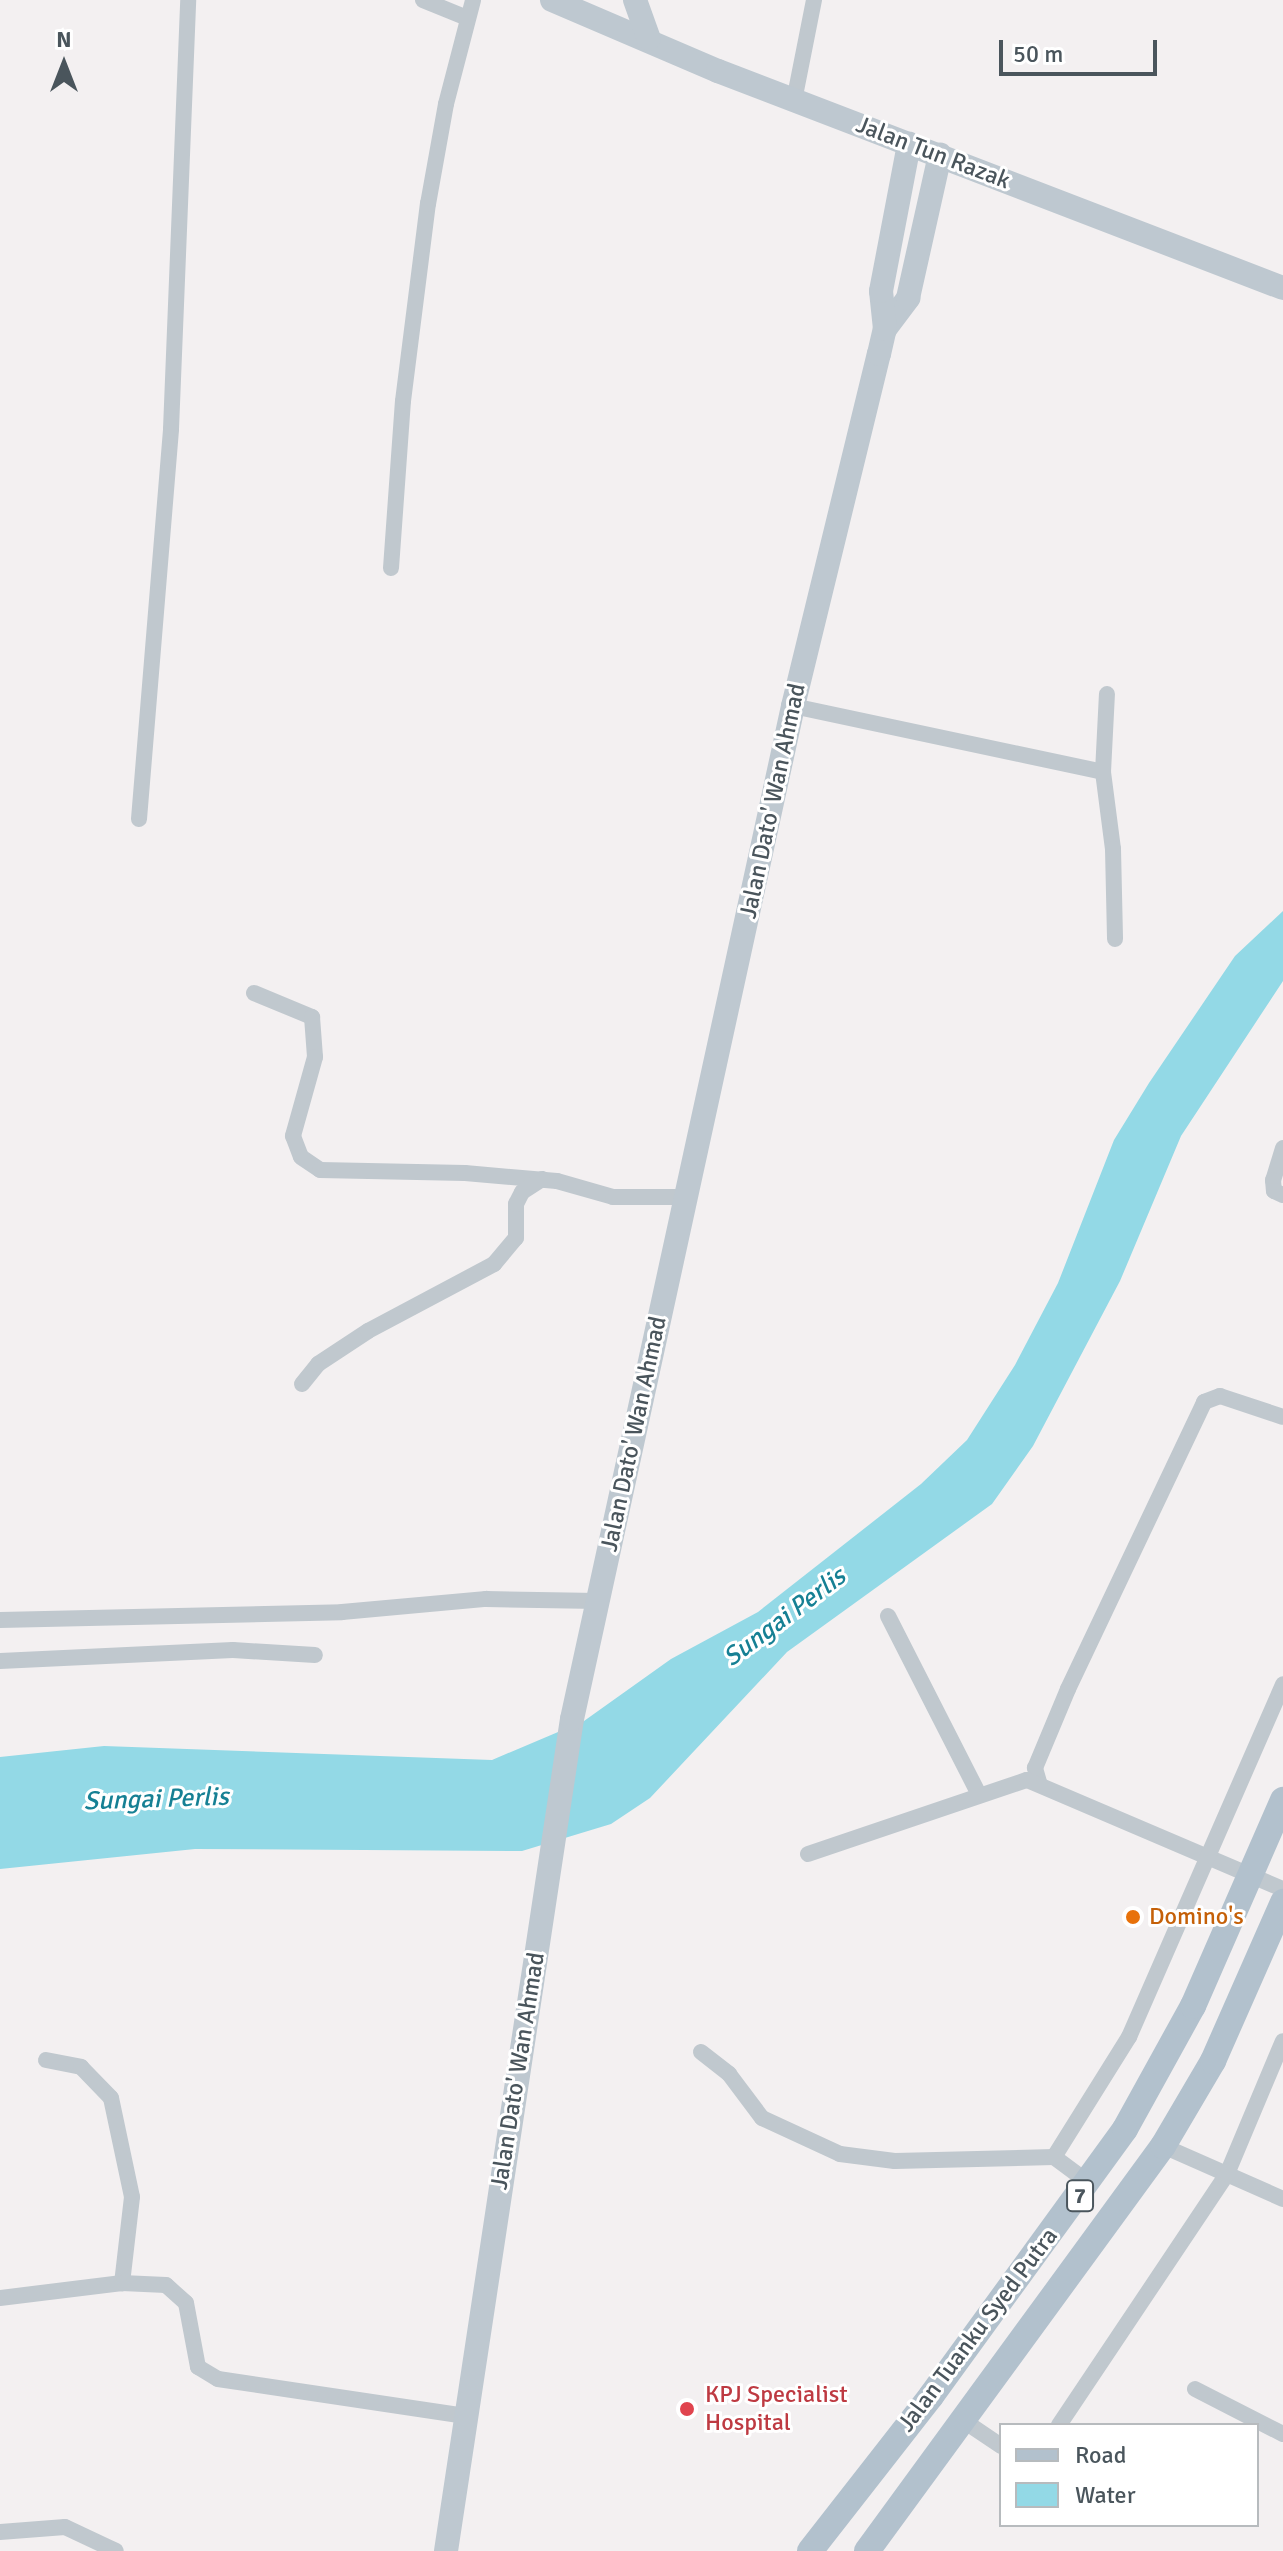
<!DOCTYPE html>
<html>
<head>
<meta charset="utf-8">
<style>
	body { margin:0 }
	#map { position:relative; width:1283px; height:2551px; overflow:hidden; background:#f3f0f1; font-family:Signika,sans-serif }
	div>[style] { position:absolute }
	.water>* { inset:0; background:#93d9e6 }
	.street>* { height:16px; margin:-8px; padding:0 8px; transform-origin:8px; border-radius:8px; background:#c0c8ce }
	.secondary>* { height:24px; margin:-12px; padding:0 12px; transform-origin:12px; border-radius:12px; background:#bec8d0 }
	.primary>* { height:26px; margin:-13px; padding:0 13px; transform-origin:13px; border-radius:13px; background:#b2c1cd }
	.dots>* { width:22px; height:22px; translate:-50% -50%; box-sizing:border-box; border:4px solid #fff; border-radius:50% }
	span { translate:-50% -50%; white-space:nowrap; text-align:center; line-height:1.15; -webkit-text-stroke:6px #fff; paint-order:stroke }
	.shield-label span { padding:2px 6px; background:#fff; border:2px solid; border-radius:6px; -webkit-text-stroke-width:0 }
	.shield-label { font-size:22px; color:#4a555c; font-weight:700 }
	.street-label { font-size:24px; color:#4a555c }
	.food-label { font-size:24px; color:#c56008 }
	.left { translate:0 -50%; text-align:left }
	.health-label { font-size:24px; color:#be3a42 }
	.water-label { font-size:26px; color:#168094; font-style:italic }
	.legend { position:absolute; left:999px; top:2423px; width:260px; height:104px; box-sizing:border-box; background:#fff; border:2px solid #b7bbbe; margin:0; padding:10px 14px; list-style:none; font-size:24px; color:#4a555c }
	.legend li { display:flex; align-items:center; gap:16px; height:40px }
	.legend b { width:40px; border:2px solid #b7bbbe }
	.north { position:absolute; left:24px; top:24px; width:80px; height:80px; -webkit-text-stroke:6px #fff; paint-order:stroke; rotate:0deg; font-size:22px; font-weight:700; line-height:32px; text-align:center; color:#4a555c }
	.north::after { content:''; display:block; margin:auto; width:28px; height:36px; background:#4a555c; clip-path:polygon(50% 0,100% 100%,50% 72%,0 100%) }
	.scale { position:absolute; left:999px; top:40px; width:158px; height:36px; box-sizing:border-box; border:4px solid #4a555c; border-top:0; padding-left:10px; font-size:24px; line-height:28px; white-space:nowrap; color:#4a555c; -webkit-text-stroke:6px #fff; paint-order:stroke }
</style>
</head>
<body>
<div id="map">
	<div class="water">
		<i style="clip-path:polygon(1283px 911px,1283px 981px,1181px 1136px,1120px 1281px,1033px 1446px,992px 1504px,787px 1652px,650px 1798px,611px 1824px,522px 1851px,195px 1849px,0 1869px,0 1757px,104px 1746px,492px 1760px,584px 1721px,671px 1659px,758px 1612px,921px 1484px,967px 1440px,1015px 1365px,1058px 1283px,1114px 1140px,1149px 1083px,1235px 956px)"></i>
	</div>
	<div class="street">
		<i style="left:423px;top:0;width:48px;rotate:22.2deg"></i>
		<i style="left:794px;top:101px;width:103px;rotate:-78.8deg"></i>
		<i style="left:391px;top:568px;width:167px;rotate:-85.9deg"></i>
		<i style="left:403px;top:401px;width:199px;rotate:-82.8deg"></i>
		<i style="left:428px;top:204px;width:102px;rotate:-79.8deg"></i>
		<i style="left:446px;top:104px;width:107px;rotate:-75.4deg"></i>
		<i style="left:793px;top:706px;width:317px;rotate:12deg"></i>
		<i style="left:1103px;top:772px;width:78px;rotate:82.6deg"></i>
		<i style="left:1113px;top:849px;width:90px;rotate:88.7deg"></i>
		<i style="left:1103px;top:772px;width:78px;rotate:-87.1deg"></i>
		<i style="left:139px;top:819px;width:391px;rotate:-85.3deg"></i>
		<i style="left:171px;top:429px;width:429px;rotate:-87.7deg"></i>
		<i style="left:254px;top:993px;width:63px;rotate:22.5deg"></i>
		<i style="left:312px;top:1017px;width:40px;rotate:85.7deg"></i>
		<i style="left:315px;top:1057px;width:82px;rotate:105.6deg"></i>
		<i style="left:293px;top:1136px;width:22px;rotate:69deg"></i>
		<i style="left:301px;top:1157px;width:23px;rotate:34deg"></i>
		<i style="left:320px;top:1170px;width:145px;rotate:1.2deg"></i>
		<i style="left:465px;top:1173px;width:92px;rotate:5deg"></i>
		<i style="left:557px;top:1181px;width:58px;rotate:15.9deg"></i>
		<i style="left:613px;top:1197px;width:71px"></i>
		<i style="left:1283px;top:1148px;width:34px;rotate:107deg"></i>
		<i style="left:1273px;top:1180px;width:11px;rotate:85deg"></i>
		<i style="left:1274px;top:1191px;width:10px;rotate:24deg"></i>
		<i style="left:302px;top:1384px;width:26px;rotate:-51deg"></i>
		<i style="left:318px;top:1364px;width:60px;rotate:-33.4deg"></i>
		<i style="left:368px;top:1331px;width:143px;rotate:-28deg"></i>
		<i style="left:494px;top:1264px;width:34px;rotate:-50deg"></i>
		<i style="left:516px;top:1238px;width:34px;rotate:-90deg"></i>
		<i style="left:516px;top:1204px;width:13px;rotate:-63deg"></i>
		<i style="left:522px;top:1192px;width:24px;rotate:-33deg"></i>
		<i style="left:888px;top:1616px;width:199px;rotate:63deg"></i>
		<i style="left:0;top:1620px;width:342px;rotate:-1.3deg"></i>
		<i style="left:342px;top:1612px;width:145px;rotate:-5.2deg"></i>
		<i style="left:486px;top:1599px;width:112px;rotate:1deg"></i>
		<i style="left:0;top:1661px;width:233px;rotate:-2.7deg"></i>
		<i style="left:233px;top:1650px;width:82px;rotate:3.5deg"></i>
		<i style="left:1039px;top:1782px;width:15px;rotate:-106deg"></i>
		<i style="left:1035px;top:1768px;width:86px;rotate:-67.3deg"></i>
		<i style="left:1068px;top:1689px;width:318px;rotate:-64.6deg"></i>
		<i style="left:1204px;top:1402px;width:17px;rotate:-21deg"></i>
		<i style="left:1220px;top:1396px;width:66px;rotate:18.4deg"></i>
		<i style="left:808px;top:1854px;width:231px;rotate:-18.7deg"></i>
		<i style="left:1027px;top:1780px;width:278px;rotate:23.1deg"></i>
		<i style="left:701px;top:2052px;width:36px;rotate:38deg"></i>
		<i style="left:729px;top:2074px;width:55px;rotate:53.1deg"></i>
		<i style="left:762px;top:2118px;width:86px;rotate:24.8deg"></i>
		<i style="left:840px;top:2154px;width:55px;rotate:7.3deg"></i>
		<i style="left:895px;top:2161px;width:159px;rotate:-1.4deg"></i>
		<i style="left:1054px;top:2157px;width:44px;rotate:36.6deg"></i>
		<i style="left:46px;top:2060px;width:36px;rotate:11deg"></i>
		<i style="left:81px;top:2067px;width:43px;rotate:45.9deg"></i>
		<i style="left:111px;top:2098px;width:101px;rotate:78deg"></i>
		<i style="left:132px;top:2197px;width:87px;rotate:96.6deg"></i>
		<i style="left:1163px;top:2146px;width:131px;rotate:23.8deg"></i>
		<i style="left:1054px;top:2157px;width:142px;rotate:-58deg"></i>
		<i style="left:1129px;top:2037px;width:385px;rotate:-66.4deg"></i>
		<i style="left:0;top:2298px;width:123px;rotate:-7deg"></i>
		<i style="left:122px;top:2283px;width:44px;rotate:2.6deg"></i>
		<i style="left:166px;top:2285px;width:27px;rotate:42deg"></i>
		<i style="left:186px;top:2303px;width:65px;rotate:79.4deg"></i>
		<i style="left:198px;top:2367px;width:23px;rotate:31deg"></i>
		<i style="left:218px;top:2379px;width:252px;rotate:8.5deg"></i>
		<i style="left:1195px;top:2389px;width:99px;rotate:27.1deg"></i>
		<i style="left:964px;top:2421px;width:45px;rotate:34deg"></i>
		<i style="left:1059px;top:2425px;width:302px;rotate:-56.2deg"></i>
		<i style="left:1227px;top:2174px;width:144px;rotate:-67.2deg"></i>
		<i style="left:0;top:2532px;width:65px;rotate:-4.4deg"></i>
		<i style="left:65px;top:2527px;width:56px;rotate:25.2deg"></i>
	</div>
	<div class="secondary">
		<i style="left:552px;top:0;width:181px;rotate:23.2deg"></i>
		<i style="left:718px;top:71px;width:605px;rotate:21.01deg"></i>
		<i style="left:635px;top:0;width:41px;rotate:70.3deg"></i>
		<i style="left:885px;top:329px;width:39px;rotate:-53deg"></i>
		<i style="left:908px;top:298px;width:147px;rotate:-77.4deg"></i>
		<i style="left:446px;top:2551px;width:841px;rotate:-81.39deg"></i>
		<i style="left:572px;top:1719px;width:1037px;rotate:-77.69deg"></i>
		<i style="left:793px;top:706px;width:362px;rotate:-76.3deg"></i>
		<i style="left:879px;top:354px;width:26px;rotate:-77deg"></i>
		<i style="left:885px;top:329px;width:38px;rotate:-96deg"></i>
		<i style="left:881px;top:291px;width:150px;rotate:-79.2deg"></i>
	</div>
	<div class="primary">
		<i style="left:810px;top:2551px;width:197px;rotate:-52deg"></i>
		<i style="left:931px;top:2396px;width:330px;rotate:-54deg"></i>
		<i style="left:1125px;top:2129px;width:141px;rotate:-61.1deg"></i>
		<i style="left:1193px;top:2006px;width:225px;rotate:-66.4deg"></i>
		<i style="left:867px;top:2551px;width:502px;rotate:-53.84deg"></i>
		<i style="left:1163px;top:2146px;width:99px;rotate:-59.5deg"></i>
		<i style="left:1213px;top:2061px;width:174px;rotate:-66.2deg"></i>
	</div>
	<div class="dots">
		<i style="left:1133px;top:1917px;background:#e8710a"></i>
		<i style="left:687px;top:2409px;background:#e0444e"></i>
	</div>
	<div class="shield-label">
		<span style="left:1080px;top:2196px">7</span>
	</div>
	<div class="street-label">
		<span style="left:933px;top:153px;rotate:21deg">Jalan Tun Razak</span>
		<span style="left:773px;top:801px;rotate:-78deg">Jalan Dato' Wan Ahmad</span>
		<span style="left:634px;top:1434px;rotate:-78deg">Jalan Dato' Wan Ahmad</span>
		<span style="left:518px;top:2071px;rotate:-81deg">Jalan Dato' Wan Ahmad</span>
		<span style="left:978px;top:2330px;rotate:-53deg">Jalan Tuanku Syed Putra</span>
	</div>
	<div class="food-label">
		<span class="left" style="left:1149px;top:1917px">Domino's</span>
	</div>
	<div class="health-label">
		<span class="left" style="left:705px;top:2409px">KPJ Specialist<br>Hospital</span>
	</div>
	<div class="water-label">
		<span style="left:785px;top:1618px;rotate:-37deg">Sungai Perlis</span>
		<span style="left:156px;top:1800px;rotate:-2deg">Sungai Perlis</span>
	</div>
	<ul class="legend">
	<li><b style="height:10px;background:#b2c1cd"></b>Road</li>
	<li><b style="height:22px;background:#93d9e6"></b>Water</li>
	</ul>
	<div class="north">N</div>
	<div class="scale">50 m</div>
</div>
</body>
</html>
